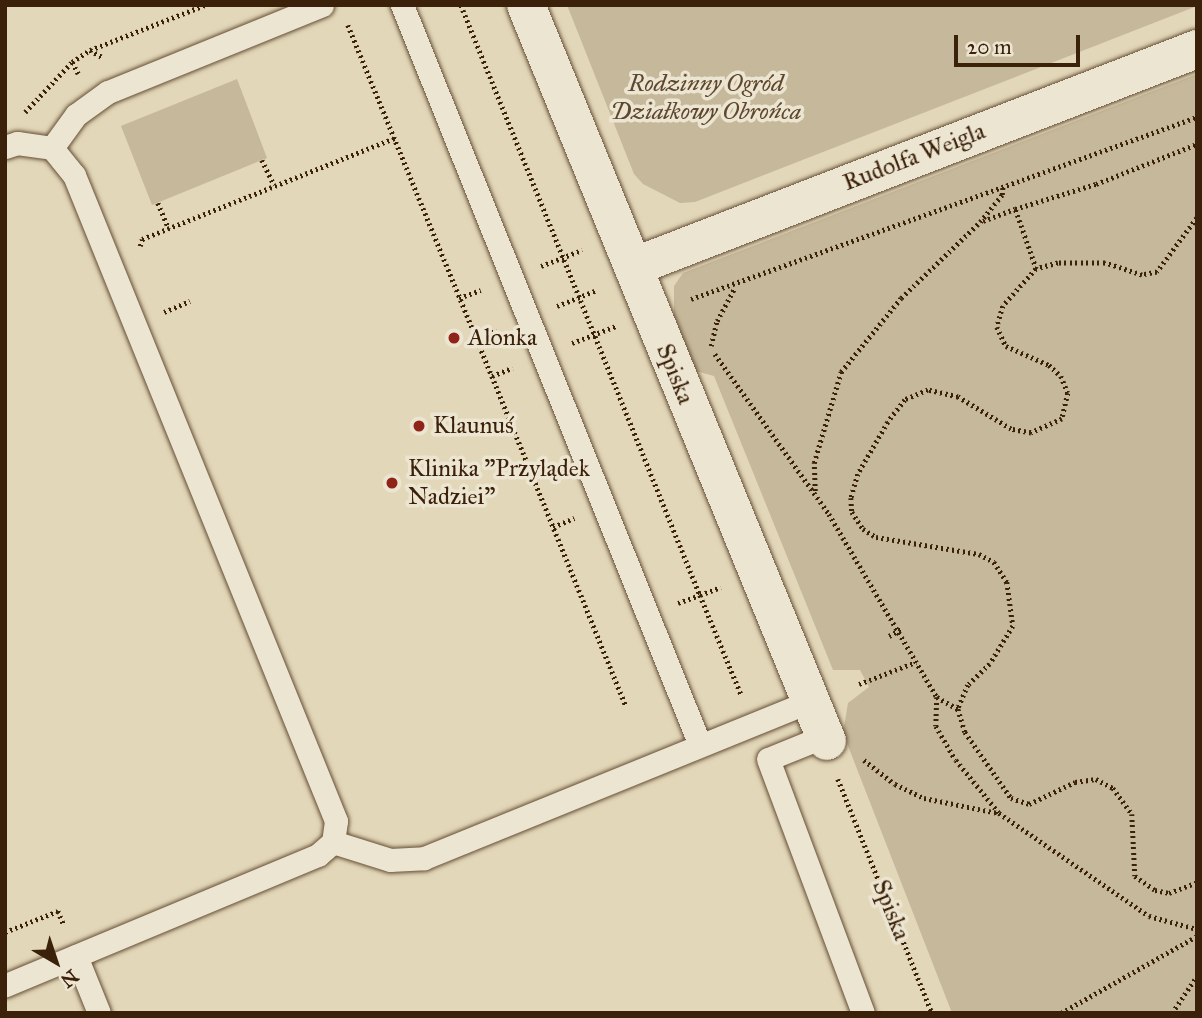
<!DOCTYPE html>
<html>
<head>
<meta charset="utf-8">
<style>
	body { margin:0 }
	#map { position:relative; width:1202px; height:1018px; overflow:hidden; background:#e2d7b8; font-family:"IM FELL Great Primer",serif }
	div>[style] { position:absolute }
	.green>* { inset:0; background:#c6b89a }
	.path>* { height:4.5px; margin-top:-2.25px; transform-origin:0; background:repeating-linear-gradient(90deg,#3c210a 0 2px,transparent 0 5.5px) }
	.roads { filter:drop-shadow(0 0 2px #664e36) drop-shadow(0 0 2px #664e36) }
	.service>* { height:23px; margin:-11.5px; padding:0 11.5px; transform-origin:11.5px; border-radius:11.5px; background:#ece5d1 }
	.minor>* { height:38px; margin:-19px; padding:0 19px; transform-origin:19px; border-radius:19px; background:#ece5d1 }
	.dots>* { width:19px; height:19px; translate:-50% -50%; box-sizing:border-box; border:4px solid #ece5d1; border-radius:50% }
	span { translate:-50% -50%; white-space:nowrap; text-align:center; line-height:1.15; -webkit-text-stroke:7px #ece5d1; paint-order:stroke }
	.park-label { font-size:24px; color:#5e472e; font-style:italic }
	.street-label { font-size:24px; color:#3c210a }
	.poi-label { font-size:24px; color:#3c210a }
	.left { translate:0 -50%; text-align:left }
	.frame { position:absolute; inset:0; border:7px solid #3c210a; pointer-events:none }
	.north { position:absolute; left:21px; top:927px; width:70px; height:70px; -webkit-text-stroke:5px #ece5d1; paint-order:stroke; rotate:141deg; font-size:19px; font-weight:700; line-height:28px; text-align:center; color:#3c210a }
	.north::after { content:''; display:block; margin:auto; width:24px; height:32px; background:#3c210a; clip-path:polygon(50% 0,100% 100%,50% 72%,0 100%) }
	.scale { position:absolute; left:954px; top:35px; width:126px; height:32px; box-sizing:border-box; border:4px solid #3c210a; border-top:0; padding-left:9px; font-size:21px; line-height:24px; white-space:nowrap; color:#3c210a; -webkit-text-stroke:5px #ece5d1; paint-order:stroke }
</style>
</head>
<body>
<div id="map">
	<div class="green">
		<i style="clip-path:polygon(567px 5px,1197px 5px,1197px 6px,695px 202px,680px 203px,643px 184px,634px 174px)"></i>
		<i style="clip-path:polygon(1197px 74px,1197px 1013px,952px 1013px,843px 733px,848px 703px,869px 687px,860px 670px,833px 670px,714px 376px,696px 371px,674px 316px,674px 286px,683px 273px)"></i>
		<i style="clip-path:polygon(237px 79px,267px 158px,152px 205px,121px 126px)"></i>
	</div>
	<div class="path">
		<i style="left:461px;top:5px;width:637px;rotate:67.95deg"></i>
		<i style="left:700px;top:595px;width:22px;rotate:-21deg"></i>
		<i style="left:348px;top:25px;width:379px;rotate:67.7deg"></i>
		<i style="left:492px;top:376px;width:22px;rotate:-22deg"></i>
		<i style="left:90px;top:50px;width:123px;rotate:-21.4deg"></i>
		<i style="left:78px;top:74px;width:13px;rotate:-117deg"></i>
		<i style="left:72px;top:62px;width:22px;rotate:-34deg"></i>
		<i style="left:90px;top:50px;width:16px;rotate:30deg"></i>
		<i style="left:25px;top:112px;width:69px;rotate:-46.8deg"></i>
		<i style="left:262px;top:160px;width:28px;rotate:64deg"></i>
		<i style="left:158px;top:203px;width:28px;rotate:67deg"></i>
		<i style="left:1197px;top:218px;width:67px;rotate:126.5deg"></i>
		<i style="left:1157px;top:272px;width:15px;rotate:169deg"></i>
		<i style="left:1142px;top:275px;width:39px;rotate:-162deg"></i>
		<i style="left:1105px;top:263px;width:47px;rotate:180deg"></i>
		<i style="left:1058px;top:263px;width:23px;rotate:165deg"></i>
		<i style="left:1036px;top:269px;width:50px;rotate:131.7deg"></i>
		<i style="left:1003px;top:306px;width:22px;rotate:106deg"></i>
		<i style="left:997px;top:327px;width:21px;rotate:65deg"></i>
		<i style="left:1006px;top:346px;width:47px;rotate:23.8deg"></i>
		<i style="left:1049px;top:365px;width:16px;rotate:43deg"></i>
		<i style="left:1061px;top:376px;width:18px;rotate:68deg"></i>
		<i style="left:1068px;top:393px;width:27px;rotate:103deg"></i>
		<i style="left:1062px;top:419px;width:34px;rotate:156deg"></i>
		<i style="left:1031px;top:433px;width:20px;rotate:-169deg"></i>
		<i style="left:1011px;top:429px;width:62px;rotate:-148.9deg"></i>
		<i style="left:958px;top:397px;width:31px;rotate:-167deg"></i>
		<i style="left:928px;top:390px;width:25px;rotate:157deg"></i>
		<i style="left:905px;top:400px;width:28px;rotate:128deg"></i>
		<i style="left:888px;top:422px;width:60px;rotate:120deg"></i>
		<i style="left:858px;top:474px;width:25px;rotate:106deg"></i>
		<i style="left:851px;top:498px;width:14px;rotate:86deg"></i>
		<i style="left:852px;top:512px;width:20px;rotate:57deg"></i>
		<i style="left:863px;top:529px;width:15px;rotate:32deg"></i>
		<i style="left:876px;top:537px;width:104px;rotate:9.4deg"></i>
		<i style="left:979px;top:554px;width:17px;rotate:28deg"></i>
		<i style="left:994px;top:562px;width:24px;rotate:57deg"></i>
		<i style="left:1007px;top:582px;width:44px;rotate:82.2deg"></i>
		<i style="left:1013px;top:626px;width:44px;rotate:121.2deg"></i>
		<i style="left:990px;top:664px;width:30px;rotate:136deg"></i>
		<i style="left:968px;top:685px;width:26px;rotate:113deg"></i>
		<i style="left:958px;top:709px;width:24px;rotate:73deg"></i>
		<i style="left:965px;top:732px;width:80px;rotate:55.1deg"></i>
		<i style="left:1011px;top:798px;width:19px;rotate:18deg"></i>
		<i style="left:1029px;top:804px;width:51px;rotate:-25.6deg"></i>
		<i style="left:1075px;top:782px;width:21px;rotate:-8deg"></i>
		<i style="left:1096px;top:779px;width:19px;rotate:28deg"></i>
		<i style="left:1113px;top:788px;width:32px;rotate:54deg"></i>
		<i style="left:1132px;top:814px;width:62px;rotate:87.2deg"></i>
		<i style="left:1135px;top:876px;width:24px;rotate:35deg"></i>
		<i style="left:1155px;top:890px;width:14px;rotate:12deg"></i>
		<i style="left:1169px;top:893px;width:30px;rotate:-21deg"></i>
		<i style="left:983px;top:221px;width:34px;rotate:-21deg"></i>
		<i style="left:140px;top:246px;width:7px;rotate:-74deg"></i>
		<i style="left:142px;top:239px;width:272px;rotate:-21.8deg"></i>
		<i style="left:541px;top:266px;width:44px;rotate:-21.3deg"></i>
		<i style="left:1036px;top:269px;width:64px;rotate:-109.3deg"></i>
		<i style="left:1015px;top:209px;width:85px;rotate:-17.2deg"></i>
		<i style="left:1096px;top:184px;width:109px;rotate:-21.6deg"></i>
		<i style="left:459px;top:298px;width:23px;rotate:-20deg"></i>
		<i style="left:691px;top:299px;width:538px;rotate:-19.78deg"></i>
		<i style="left:557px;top:306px;width:43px;rotate:-21.8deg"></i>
		<i style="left:164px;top:312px;width:28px;rotate:-23deg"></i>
		<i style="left:476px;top:338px;width:22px;rotate:-21deg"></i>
		<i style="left:572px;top:343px;width:47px;rotate:-21.1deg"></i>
		<i style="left:711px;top:346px;width:26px;rotate:-77deg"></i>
		<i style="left:717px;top:321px;width:38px;rotate:-62deg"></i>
		<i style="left:715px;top:354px;width:196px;rotate:54.5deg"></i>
		<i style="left:829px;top:514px;width:212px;rotate:59.5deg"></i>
		<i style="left:937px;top:697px;width:24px;rotate:30deg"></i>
		<i style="left:492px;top:376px;width:356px;rotate:67.9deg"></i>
		<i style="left:815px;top:491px;width:28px;rotate:-92deg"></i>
		<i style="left:814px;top:463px;width:95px;rotate:-73.5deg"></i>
		<i style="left:841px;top:372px;width:95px;rotate:-51deg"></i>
		<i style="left:901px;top:298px;width:110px;rotate:-43.9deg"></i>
		<i style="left:980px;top:222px;width:35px;rotate:-51deg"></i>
		<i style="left:1002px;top:195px;width:11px;rotate:-85deg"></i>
		<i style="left:553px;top:527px;width:23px;rotate:-23deg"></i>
		<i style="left:678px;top:603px;width:23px;rotate:-20deg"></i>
		<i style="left:700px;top:595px;width:107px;rotate:67.5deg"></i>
		<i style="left:889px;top:636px;width:14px;rotate:-30deg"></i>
		<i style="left:859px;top:684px;width:61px;rotate:-21.1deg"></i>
		<i style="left:937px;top:697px;width:29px;rotate:92deg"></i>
		<i style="left:936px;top:726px;width:39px;rotate:60deg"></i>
		<i style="left:956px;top:760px;width:68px;rotate:50.9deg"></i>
		<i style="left:999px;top:813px;width:182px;rotate:34.5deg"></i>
		<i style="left:1149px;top:916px;width:50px;rotate:15.2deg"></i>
		<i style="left:864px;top:760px;width:39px;rotate:38deg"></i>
		<i style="left:895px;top:784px;width:32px;rotate:26deg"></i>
		<i style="left:924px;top:798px;width:76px;rotate:11.5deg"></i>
		<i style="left:838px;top:779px;width:252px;rotate:68.1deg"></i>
		<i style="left:5px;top:932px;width:57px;rotate:-21.6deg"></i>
		<i style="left:58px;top:911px;width:15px;rotate:67deg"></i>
		<i style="left:1061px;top:1013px;width:156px;rotate:-29.5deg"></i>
		<i style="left:1172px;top:1013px;width:45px;rotate:-56deg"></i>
	</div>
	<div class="roads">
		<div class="service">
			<i style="left:402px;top:5px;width:798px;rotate:68.07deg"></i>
			<i style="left:5px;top:147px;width:13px;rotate:-18deg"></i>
			<i style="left:17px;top:143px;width:35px;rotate:8deg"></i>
			<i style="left:52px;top:148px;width:35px;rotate:51deg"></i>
			<i style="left:74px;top:175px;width:697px;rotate:67.92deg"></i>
			<i style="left:336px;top:821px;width:21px;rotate:98deg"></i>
			<i style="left:333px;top:842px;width:20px;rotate:139deg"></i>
			<i style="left:318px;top:855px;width:339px;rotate:157.4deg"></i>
			<i style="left:52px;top:148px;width:41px;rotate:-54deg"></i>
			<i style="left:76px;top:115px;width:39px;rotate:-36deg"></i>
			<i style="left:108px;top:92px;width:231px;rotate:-22.1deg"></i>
			<i style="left:825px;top:736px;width:61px;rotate:158deg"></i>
			<i style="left:768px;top:759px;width:271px;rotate:69.5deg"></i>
			<i style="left:333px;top:842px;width:60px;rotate:17.5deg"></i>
			<i style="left:390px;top:860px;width:34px;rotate:-3deg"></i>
			<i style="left:424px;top:858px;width:418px;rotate:-22.1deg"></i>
			<i style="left:76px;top:956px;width:61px;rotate:68deg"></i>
		</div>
		<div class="minor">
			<i style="left:526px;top:5px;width:795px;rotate:67.76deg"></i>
			<i style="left:633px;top:267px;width:605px;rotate:-21.13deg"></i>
		</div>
	</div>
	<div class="dots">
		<i style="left:454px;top:338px;background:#8f2418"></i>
		<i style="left:419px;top:426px;background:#8f2418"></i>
		<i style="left:392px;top:483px;background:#8f2418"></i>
	</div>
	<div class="park-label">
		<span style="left:706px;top:98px">Rodzinny Ogród<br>Działkowy Obrońca</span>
	</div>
	<div class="street-label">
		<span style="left:914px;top:157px;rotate:-21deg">Rudolfa Weigla</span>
		<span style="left:675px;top:374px;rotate:68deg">Spiska</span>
		<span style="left:891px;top:910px;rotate:68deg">Spiska</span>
	</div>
	<div class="poi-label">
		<span class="left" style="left:468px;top:338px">Alonka</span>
		<span class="left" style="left:433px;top:426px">Klaunuś</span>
		<span class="left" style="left:408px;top:483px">Klinika "Przylądek<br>Nadziei"</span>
	</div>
	<div class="frame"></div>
	<div class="north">N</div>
	<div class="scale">20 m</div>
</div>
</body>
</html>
